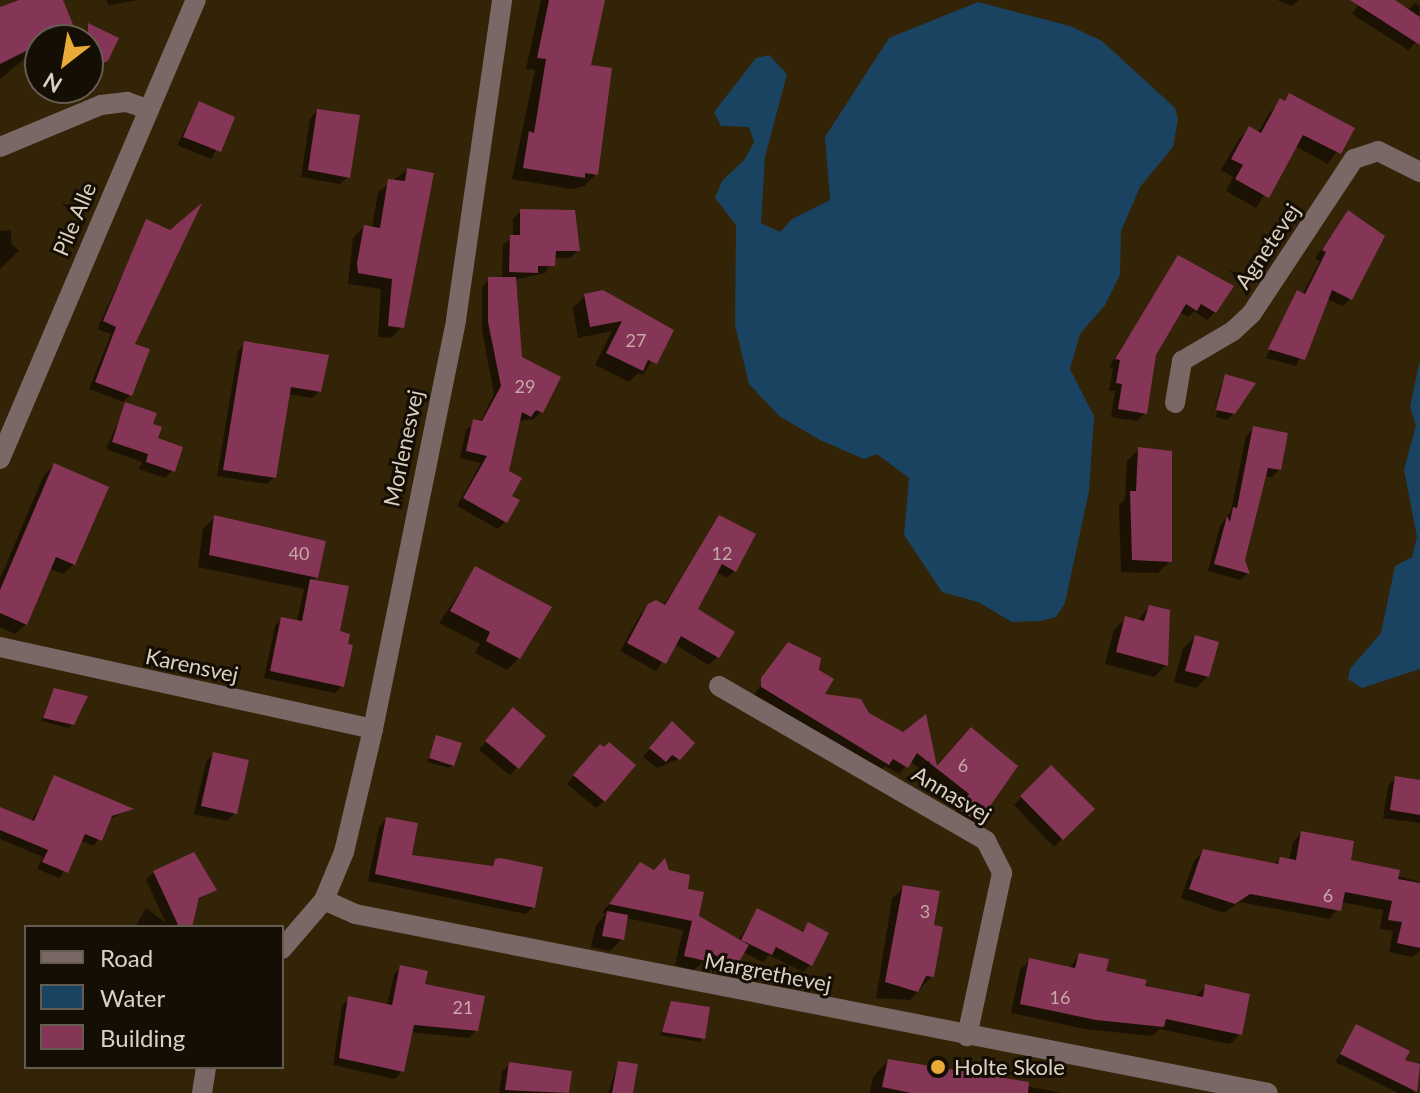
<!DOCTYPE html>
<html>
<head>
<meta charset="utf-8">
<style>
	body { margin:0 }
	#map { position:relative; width:1420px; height:1093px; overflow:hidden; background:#332307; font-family:Lato,sans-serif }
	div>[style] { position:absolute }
	.water>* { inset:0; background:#194360 }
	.shadow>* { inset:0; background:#0007 }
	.building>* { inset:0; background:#853555 }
	.minor>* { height:20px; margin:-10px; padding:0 10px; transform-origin:10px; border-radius:10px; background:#796866 }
	.dots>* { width:22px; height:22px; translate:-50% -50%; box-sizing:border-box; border:4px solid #150e04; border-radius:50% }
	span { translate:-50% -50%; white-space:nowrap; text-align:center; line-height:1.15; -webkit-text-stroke:6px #150e04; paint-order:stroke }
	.number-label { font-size:18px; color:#c6a9a6 }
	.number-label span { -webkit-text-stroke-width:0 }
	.street-label { font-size:22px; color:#dbd0c1 }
	.poi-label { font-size:22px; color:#dbd0c1 }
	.left { translate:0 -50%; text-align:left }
	.legend { position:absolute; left:24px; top:925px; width:260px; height:144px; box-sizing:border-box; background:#150e04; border:2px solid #645c50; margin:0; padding:10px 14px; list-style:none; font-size:24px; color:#dbd0c1 }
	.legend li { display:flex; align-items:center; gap:16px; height:40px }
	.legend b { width:40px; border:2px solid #645c50 }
	.north { position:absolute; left:24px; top:24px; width:80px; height:80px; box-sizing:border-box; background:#150e04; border:2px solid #645c50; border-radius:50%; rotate:211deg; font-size:22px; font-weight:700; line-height:32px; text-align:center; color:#dbd0c1 }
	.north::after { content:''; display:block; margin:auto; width:28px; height:36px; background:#e9aa38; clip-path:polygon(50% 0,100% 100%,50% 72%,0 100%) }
</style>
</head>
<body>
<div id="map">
	<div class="water">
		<i style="clip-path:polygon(978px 2px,1070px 26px,1102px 41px,1175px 108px,1178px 119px,1173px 147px,1140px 187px,1121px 231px,1120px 275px,1105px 305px,1080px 334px,1070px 369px,1094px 416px,1089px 491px,1065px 603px,1056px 617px,1041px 621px,1012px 622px,978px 602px,942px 592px,904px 535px,909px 478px,877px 454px,864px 459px,820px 440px,779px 416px,749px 384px,735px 325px,736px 225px,715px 198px,722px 181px,745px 159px,754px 142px,749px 127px,721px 126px,714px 112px,756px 58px,769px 55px,787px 74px,765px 157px,761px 223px,780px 232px,792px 219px,830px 200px,825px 137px,889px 38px)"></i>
		<i style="clip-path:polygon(1420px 360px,1420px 669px,1362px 688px,1348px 679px,1350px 669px,1381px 633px,1395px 566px,1412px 557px,1417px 537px,1404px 470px,1416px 425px,1410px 407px)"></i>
	</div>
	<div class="shadow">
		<i style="clip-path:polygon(25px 0,37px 0,40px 46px,0 79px,0 9px)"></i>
		<i style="clip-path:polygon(107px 0,139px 0,108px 5px)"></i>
		<i style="clip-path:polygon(541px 0,603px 0,589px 66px,596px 174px,584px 186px,571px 189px,512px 179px,535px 70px,526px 69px)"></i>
		<i style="clip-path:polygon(1277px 0,1299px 0,1292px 6px)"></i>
		<i style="clip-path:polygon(1362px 0,1392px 0,1407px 11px,1415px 3px,1420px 6px,1416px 42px,1408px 50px,1352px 14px)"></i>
		<i style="clip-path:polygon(1290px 96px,1352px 129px,1328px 164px,1295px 146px,1256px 208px,1226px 191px,1233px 177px,1221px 170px,1239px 139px,1250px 128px,1258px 133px,1270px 112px)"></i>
		<i style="clip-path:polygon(199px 104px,233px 118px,211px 159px,177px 145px)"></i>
		<i style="clip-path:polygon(317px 111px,348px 177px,340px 184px,301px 177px,310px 119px)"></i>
		<i style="clip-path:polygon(407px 170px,402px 327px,391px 338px,378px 337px,381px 289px,348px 284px,353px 238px,364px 227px,372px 228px,378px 192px)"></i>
		<i style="clip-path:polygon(521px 211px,578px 250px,570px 258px,553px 258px,545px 273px,514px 280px,520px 358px,541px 412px,534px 419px,518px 421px,506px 472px,505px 522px,498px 529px,457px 506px,481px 463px,460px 458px,466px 429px,480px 423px,494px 394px,482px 330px,482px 287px,489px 279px,502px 279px,503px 245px,513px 237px,513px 219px)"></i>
		<i style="clip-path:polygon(1348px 213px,1351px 298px,1343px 306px,1327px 299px,1296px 366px,1266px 358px,1295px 299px,1291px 299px,1297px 293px,1302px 295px,1320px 261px,1315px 258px)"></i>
		<i style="clip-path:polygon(147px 222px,130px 395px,123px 402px,89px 389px,111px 334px,97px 329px)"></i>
		<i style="clip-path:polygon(11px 230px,11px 243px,19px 251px,0 269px,0 231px)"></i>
		<i style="clip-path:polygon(1179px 258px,1215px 312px,1207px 320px,1194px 311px,1188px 317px,1179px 312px,1155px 355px,1145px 413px,1137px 421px,1111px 417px,1115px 391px,1109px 391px,1113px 368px,1109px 367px)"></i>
		<i style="clip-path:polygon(585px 296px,671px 330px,643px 375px,638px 373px,629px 382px,595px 365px,612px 331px,578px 338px,573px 308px)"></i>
		<i style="clip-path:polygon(245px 343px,320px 391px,312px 398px,288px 394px,274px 477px,267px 484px,217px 476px,238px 351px)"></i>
		<i style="clip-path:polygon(1225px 376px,1234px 413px,1227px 420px,1216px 417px,1225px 381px,1210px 416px)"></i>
		<i style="clip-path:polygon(126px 405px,150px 425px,173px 470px,165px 478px,139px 469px,142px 462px,106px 449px)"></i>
		<i style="clip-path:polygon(1253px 429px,1279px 470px,1272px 477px,1264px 476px,1243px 560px,1248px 573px,1241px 580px,1208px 571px,1220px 526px,1231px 511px,1246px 436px)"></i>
		<i style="clip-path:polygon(1139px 449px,1170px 561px,1158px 573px,1121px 572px,1119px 505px,1125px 499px,1127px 461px)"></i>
		<i style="clip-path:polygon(54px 465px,74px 564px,63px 574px,49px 568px,26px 624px,15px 634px,0 627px,0 579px,44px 475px)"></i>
		<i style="clip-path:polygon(215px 517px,316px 577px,312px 581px,338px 633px,342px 686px,335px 693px,264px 678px,275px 626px,282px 619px,297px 622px,304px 589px,198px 567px,203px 529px)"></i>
		<i style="clip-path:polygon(719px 517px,735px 570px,727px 578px,716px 572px,696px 610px,732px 633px,717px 657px,709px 665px,674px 644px,656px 671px,620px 651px,640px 615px,649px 606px,663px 606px)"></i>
		<i style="clip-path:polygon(476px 568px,519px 658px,507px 670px,475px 653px,480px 644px,439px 623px)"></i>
		<i style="clip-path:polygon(1149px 607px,1166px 665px,1154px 677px,1105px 664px,1114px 630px,1126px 618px,1137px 621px)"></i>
		<i style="clip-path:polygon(1195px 637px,1208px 676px,1196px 688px,1174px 682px,1183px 649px)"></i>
		<i style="clip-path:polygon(788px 644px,819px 659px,822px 696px,903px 735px,925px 717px,936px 770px,964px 737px,977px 820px,970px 828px,952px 817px,963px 802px,910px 761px,899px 774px,885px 766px,880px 771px,754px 695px)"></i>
		<i style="clip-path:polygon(54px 690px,72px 724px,69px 728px,41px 721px)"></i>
		<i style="clip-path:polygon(505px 718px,544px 736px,510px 775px,479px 750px)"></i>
		<i style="clip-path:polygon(665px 731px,678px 759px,657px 768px,643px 757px)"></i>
		<i style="clip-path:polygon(437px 737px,453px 765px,449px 768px,427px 762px)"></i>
		<i style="clip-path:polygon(213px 754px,235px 813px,227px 821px,194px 814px,206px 762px)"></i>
		<i style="clip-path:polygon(592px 754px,604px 801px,596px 808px,567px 784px)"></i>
		<i style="clip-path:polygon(1051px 768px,1092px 809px,1054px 847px,1014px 805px)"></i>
		<i style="clip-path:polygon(55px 778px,130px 809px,108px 820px,94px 846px,80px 840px,60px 878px,37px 869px,43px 857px,0 839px,0 809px,31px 822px)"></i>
		<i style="clip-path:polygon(1396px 778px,1420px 782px,1420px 823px,1383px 818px,1388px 786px)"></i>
		<i style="clip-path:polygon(386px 819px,410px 857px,489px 868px,496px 861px,533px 907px,526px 914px,368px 881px,379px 827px)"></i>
		<i style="clip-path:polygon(1302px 833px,1348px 862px,1420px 882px,1420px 950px,1413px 957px,1389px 952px,1393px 931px,1380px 929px,1383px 910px,1341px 902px,1330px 919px,1239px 902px,1224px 913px,1181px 898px,1194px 861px,1203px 851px,1274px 865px,1280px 859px,1289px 861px,1293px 842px)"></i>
		<i style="clip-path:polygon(640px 864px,654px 873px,668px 872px,686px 891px,696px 917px,738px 941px,757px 911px,800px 933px,808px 925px,810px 965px,803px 972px,769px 955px,763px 962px,743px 952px,725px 976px,702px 963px,694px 970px,675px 965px,683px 930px,626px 918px,622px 939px,610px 951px,591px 947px,596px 925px,606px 914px,602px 913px)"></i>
		<i style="clip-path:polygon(154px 872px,214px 889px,196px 902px,190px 927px,135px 927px,146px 908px,166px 923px,146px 880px)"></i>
		<i style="clip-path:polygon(904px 887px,932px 976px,910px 1000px,876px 998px,892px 899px)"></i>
		<i style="clip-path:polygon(1079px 955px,1104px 972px,1143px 987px,1195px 997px,1206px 986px,1240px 1034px,1230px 1044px,1160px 1029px,1152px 1036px,1085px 1029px,1011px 1013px,1020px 970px,1030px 960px,1069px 969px)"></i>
		<i style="clip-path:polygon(401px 968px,476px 1030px,469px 1038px,410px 1032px,402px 1071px,395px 1079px,333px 1065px,342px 1006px,349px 998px,387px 1006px,394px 975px)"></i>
		<i style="clip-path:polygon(672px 1003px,703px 1038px,700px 1042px,660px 1035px)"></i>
		<i style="clip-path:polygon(1357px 1026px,1402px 1062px,1420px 1066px,1413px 1093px,1398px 1093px,1335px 1062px)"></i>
		<i style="clip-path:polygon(888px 1061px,1063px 1093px,870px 1093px,873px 1077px)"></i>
		<i style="clip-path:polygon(618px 1063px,631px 1093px,608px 1093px)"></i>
		<i style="clip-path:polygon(510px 1064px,570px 1073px,567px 1093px,499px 1093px,502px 1072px)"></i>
	</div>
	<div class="building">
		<i style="clip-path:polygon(19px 0,63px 0,74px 27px,0 64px,0 7px)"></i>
		<i style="clip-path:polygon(549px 0,605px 0,591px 65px,612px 68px,598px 175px,585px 173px,585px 178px,523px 168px,529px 131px,534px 133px,546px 59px,537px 58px)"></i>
		<i style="clip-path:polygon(1350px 0,1395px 0,1420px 17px,1420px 45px)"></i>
		<i style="clip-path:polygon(88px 23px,119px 38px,108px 61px,88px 68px)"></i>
		<i style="clip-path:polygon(1289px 93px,1355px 128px,1341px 154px,1303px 135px,1269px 198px,1235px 179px,1243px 165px,1231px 159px,1249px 126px,1261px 133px,1280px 98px,1285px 101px)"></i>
		<i style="clip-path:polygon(199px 101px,235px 117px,221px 152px,183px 137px)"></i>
		<i style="clip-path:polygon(317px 109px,360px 115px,350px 178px,308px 170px)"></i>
		<i style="clip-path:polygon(407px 168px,434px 173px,404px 328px,388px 326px,392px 279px,358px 273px,357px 263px,364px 225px,380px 228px,388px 179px,405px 181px)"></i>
		<i style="clip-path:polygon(202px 203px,135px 344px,150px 349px,132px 396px,95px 382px,116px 327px,103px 321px,146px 219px,170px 230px)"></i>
		<i style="clip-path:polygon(520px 209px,575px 210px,580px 251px,556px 251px,555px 266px,538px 266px,538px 273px,509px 272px,510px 235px,520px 235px)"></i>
		<i style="clip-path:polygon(1348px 210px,1385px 236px,1352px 300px,1332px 290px,1305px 360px,1268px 349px,1297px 290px,1305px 294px,1326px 252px,1322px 250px)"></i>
		<i style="clip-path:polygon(1178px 255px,1234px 286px,1216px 313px,1201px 304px,1197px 311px,1186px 304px,1156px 355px,1147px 414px,1118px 409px,1122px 384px,1116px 383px,1120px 360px,1115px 359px)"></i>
		<i style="clip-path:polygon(488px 277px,516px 277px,522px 357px,561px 377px,543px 413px,536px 410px,531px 417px,522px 412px,509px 471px,522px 478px,512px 496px,520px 500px,507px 523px,463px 498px,487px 456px,466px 451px,473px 419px,482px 421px,501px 386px,488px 322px)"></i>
		<i style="clip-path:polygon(603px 290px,674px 330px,657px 364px,648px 360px,643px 371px,606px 353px,622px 321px,590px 327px,584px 294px)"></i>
		<i style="clip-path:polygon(244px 341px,329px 355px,321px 392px,291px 387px,276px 478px,223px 470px)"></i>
		<i style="clip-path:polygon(1225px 374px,1256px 383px,1235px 414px,1216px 410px)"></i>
		<i style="clip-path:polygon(125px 402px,157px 413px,153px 424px,162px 427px,158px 438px,183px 447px,175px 472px,146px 462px,148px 454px,112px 442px)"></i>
		<i style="clip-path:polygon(1253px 426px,1288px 433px,1281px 470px,1268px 468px,1245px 560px,1250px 574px,1214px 564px,1227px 516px,1230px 522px,1233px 507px,1237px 508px)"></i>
		<i style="clip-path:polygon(1138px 447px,1172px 451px,1172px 562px,1132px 560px,1130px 491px,1136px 491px)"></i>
		<i style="clip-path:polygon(54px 463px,109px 487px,75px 565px,56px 557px,27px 625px,0 613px,0 590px)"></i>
		<i style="clip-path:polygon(214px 515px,326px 541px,318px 578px,209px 555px)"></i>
		<i style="clip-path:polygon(719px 515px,756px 534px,736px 572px,722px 564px,698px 609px,735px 632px,719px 658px,681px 636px,666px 664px,627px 643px,648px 604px,656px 600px,665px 605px)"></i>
		<i style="clip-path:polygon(475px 566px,552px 607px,520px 659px,486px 641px,490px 632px,450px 611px)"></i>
		<i style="clip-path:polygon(310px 579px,349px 586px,340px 631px,350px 634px,348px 644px,353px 645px,344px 687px,270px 671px,281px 617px,302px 621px)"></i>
		<i style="clip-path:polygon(1149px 605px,1170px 610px,1168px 666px,1116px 652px,1125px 616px,1144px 621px)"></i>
		<i style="clip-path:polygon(1195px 635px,1219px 642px,1209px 677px,1185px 671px)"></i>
		<i style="clip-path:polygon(788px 642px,821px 658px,819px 670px,834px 679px,825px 694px,861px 699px,869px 713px,903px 732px,926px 714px,937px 766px,971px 727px,1018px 766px,979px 822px,957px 809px,969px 794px,917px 753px,908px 768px,893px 759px,889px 765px,761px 687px,761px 678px)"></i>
		<i style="clip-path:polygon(54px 688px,88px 696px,74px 725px,43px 718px)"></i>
		<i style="clip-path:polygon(513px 707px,546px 736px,519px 769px,485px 741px)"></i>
		<i style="clip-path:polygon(672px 721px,695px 743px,680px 760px,672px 755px,666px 762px,649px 748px)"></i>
		<i style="clip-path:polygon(436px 735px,462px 743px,454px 766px,429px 758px)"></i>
		<i style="clip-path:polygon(609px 742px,636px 765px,605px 802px,573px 775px,600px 744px,604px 747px)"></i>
		<i style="clip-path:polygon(213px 752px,249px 760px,237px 814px,201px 806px)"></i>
		<i style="clip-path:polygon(1051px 765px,1095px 809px,1063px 840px,1020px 796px)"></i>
		<i style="clip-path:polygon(54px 775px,134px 809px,112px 816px,102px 841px,85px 834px,68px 873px,42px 862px,48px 850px,0 830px,0 807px,34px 821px)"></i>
		<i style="clip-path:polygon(1395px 776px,1420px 780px,1420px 815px,1390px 810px)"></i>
		<i style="clip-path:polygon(386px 817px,418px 823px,412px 855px,493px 866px,495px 859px,501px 858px,543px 867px,535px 908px,375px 874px)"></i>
		<i style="clip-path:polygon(1301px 831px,1354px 841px,1351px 860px,1400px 870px,1398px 879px,1420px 883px,1420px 948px,1397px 943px,1402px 922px,1388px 920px,1392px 901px,1345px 892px,1341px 911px,1250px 894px,1235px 904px,1189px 889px,1203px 849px,1278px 864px,1280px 857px,1296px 860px)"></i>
		<i style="clip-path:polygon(194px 852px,217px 890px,199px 898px,192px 927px,179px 927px,153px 871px)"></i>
		<i style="clip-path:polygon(665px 858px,669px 870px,690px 875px,688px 889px,704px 892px,699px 916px,749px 945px,736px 967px,708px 951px,706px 961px,684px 956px,692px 921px,609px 904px,640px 862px,654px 870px)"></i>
		<i style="clip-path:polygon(903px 885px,940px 891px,934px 925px,943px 927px,934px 977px,926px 976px,918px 992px,885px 982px)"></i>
		<i style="clip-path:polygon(757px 908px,803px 932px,808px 922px,829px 933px,812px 966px,776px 947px,772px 955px,741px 940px)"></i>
		<i style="clip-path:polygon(607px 911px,628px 915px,624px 940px,602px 936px)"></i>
		<i style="clip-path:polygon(1079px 953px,1109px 959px,1106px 971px,1147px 980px,1145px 986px,1203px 997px,1205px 984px,1250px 994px,1242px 1035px,1166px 1019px,1164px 1027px,1096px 1020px,1020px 1004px,1029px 958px,1075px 968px)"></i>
		<i style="clip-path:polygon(400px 965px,428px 971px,425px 984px,485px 996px,478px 1031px,414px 1025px,404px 1072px,339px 1058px,348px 996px,392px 1005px)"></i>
		<i style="clip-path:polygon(671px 1001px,710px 1007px,705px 1039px,662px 1032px)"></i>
		<i style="clip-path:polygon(1356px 1024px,1410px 1051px,1405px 1060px,1420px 1064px,1417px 1092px,1340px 1054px)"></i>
		<i style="clip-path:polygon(888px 1059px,1029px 1082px,1028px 1093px,911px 1093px,882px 1087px)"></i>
		<i style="clip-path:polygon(618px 1061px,638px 1064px,633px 1093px,612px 1093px)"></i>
		<i style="clip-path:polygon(509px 1062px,572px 1071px,569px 1093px,505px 1090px)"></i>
	</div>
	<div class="minor">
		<i style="left:0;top:147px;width:109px;rotate:-22.6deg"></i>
		<i style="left:101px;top:105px;width:26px;rotate:-7deg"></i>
		<i style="left:127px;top:102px;width:21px;rotate:19deg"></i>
		<i style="left:1175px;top:403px;width:43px;rotate:-80.5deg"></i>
		<i style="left:1182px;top:361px;width:59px;rotate:-30.5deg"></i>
		<i style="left:1233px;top:331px;width:26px;rotate:-43deg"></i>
		<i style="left:1252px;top:313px;width:185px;rotate:-56.5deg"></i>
		<i style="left:1354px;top:159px;width:25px;rotate:-18deg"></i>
		<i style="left:1378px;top:151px;width:47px;rotate:26.6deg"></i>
		<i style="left:0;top:459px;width:499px;rotate:-66.9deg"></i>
		<i style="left:0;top:647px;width:382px;rotate:12.4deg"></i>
		<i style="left:719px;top:686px;width:309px;rotate:30.1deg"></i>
		<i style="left:986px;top:841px;width:36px;rotate:63deg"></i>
		<i style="left:1002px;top:873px;width:167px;rotate:102.1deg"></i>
		<i style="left:324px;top:900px;width:52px;rotate:-67.4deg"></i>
		<i style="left:344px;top:852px;width:126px;rotate:-76.7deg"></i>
		<i style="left:373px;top:729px;width:417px;rotate:-78.5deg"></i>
		<i style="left:456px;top:320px;width:323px;rotate:-81.8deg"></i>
		<i style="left:282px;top:949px;width:65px;rotate:-49.4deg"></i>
		<i style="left:324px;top:900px;width:34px;rotate:24deg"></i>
		<i style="left:355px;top:914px;width:930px;rotate:11.09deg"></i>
		<i style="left:202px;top:1093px;width:26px;rotate:-81deg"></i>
	</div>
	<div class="dots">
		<i style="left:938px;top:1067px;background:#e9aa38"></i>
	</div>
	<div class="number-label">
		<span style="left:636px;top:340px">27</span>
		<span style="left:525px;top:386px">29</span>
		<span style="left:299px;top:553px">40</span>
		<span style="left:722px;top:553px">12</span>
		<span style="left:963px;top:765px">6</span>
		<span style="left:1328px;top:895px">6</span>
		<span style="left:925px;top:911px">3</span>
		<span style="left:1060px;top:997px">16</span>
		<span style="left:463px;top:1007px">21</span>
	</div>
	<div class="street-label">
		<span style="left:74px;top:219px;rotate:-67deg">Pile Alle</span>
		<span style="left:1267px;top:246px;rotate:-56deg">Agnetevej</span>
		<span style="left:403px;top:448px;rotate:-78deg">Morlenesvej</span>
		<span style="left:192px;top:665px;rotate:12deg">Karensvej</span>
		<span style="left:952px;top:794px;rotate:31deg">Annasvej</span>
		<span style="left:768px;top:972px;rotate:11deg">Margrethevej</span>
	</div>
	<div class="poi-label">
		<span class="left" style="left:954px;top:1067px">Holte Skole</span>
	</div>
	<ul class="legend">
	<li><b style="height:10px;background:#796866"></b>Road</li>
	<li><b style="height:22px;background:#194360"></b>Water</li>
	<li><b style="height:22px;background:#853555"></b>Building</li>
	</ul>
	<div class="north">N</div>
</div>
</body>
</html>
